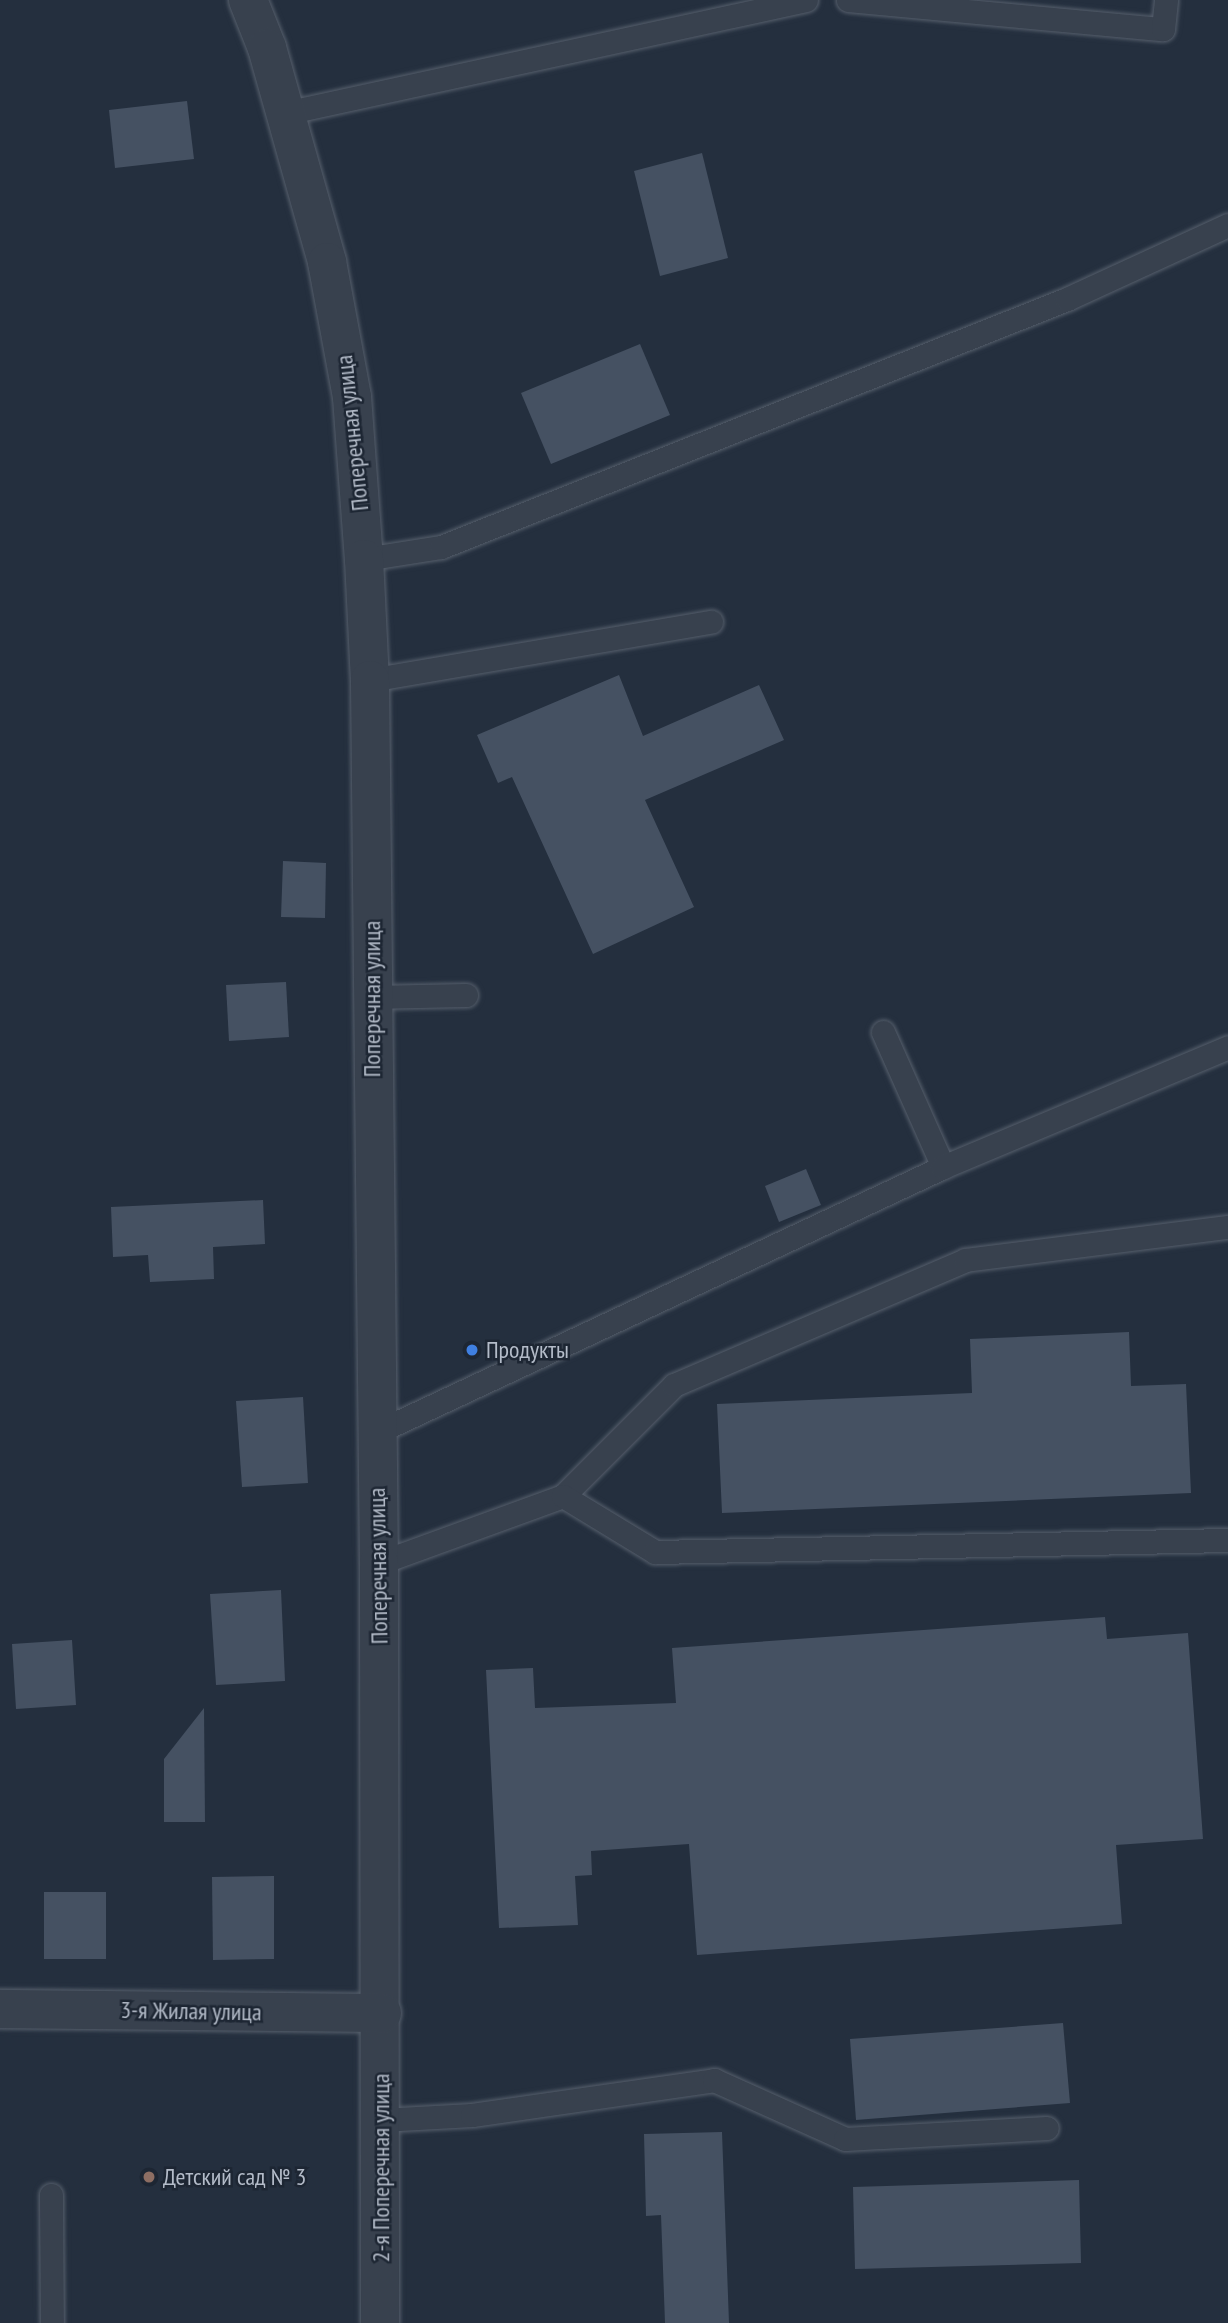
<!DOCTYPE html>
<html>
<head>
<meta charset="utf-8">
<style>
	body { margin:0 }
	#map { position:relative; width:1228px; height:2323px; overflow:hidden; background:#242f3e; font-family:"PT Sans Narrow",sans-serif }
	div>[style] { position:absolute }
	.building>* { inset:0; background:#455162 }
	.roads { filter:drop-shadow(0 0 2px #565f6c) drop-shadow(0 0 2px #565f6c) }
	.service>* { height:23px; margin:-11.5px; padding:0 11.5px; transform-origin:11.5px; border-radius:11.5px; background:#38414e }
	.minor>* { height:38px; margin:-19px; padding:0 19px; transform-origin:19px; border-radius:19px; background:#38414e }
	.dots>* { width:19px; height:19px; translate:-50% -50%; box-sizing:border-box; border:4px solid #1d2633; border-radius:50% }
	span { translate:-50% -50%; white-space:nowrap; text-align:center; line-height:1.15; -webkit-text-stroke:5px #1d2633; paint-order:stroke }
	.street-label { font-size:24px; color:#b4bcc9 }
	.poi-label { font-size:24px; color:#b4bcc9 }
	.left { translate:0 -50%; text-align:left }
</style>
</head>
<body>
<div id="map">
	<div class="building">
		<i style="clip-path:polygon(187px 101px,194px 159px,115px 168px,109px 110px)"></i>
		<i style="clip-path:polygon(702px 153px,728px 258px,660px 276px,634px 171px)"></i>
		<i style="clip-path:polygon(640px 344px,670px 415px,551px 464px,521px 393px)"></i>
		<i style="clip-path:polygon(619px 675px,643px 736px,759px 685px,784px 740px,645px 800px,694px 907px,593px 954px,512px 777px,498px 783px,477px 735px)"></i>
		<i style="clip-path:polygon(283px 861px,326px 863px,325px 918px,281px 917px)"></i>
		<i style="clip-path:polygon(286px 982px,289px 1037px,229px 1041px,226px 985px)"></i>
		<i style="clip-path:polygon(806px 1169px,821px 1205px,779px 1222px,765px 1186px)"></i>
		<i style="clip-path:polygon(263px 1200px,265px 1244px,213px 1247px,214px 1279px,150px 1282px,148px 1255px,113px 1257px,111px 1207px)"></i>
		<i style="clip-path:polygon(1129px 1332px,1131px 1386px,1186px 1384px,1191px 1493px,722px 1513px,717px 1404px,972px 1393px,970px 1339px)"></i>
		<i style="clip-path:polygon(303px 1397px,308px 1483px,242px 1487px,236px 1401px)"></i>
		<i style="clip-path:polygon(281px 1590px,285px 1681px,216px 1685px,210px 1594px)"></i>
		<i style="clip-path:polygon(1105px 1617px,1107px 1639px,1188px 1633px,1203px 1839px,1116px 1845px,1122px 1924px,697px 1955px,689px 1844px,591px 1851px,592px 1875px,575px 1876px,578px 1925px,499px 1928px,486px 1670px,533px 1668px,535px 1708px,676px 1703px,672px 1648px)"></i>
		<i style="clip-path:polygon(72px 1640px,76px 1705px,16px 1709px,12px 1644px)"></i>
		<i style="clip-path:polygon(204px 1708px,205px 1822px,164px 1822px,164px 1759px)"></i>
		<i style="clip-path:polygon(274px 1876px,274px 1959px,213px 1960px,212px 1877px)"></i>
		<i style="clip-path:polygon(44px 1892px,106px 1892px,106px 1959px,44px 1959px)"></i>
		<i style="clip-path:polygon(1063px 2023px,1070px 2103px,856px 2120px,850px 2039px)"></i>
		<i style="clip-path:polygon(722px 2132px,729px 2323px,665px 2323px,661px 2215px,646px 2216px,644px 2134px)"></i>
		<i style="clip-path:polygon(1079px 2180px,1081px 2263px,855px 2269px,853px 2187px)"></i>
	</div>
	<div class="roads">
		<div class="service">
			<i style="left:848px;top:0;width:316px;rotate:5.3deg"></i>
			<i style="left:1163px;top:29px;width:29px;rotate:-84deg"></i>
			<i style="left:285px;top:113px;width:533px;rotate:-12.24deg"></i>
			<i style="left:364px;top:559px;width:78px;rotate:-8.9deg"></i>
			<i style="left:441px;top:547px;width:673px;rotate:-21.61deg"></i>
			<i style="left:1067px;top:299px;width:177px;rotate:-24.7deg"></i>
			<i style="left:370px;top:680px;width:346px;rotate:-9.7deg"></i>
			<i style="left:372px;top:997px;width:94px;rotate:-1.2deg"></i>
			<i style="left:883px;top:1032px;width:148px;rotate:66deg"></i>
			<i style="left:375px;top:1433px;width:627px;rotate:-25.09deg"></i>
			<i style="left:943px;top:1167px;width:309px;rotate:-22.8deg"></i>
			<i style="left:563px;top:1496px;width:157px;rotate:-45deg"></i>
			<i style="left:674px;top:1385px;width:317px;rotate:-23.2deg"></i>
			<i style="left:965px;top:1260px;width:265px;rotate:-7.2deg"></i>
			<i style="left:379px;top:1563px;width:196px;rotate:-20deg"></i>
			<i style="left:563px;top:1496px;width:108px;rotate:31.3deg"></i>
			<i style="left:655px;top:1552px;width:573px;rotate:-1.2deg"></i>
			<i style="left:381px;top:2120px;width:91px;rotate:-3.1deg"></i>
			<i style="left:472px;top:2115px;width:245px;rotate:-8.2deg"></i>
			<i style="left:714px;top:2080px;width:144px;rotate:24.2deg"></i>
			<i style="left:845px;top:2139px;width:202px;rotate:-3.1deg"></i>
			<i style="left:51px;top:2195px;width:128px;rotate:89.6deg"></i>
		</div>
		<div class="minor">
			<i style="left:248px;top:0;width:52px;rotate:68.4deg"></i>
			<i style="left:267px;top:48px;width:222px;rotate:74.3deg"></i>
			<i style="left:327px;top:262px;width:137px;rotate:79.5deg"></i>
			<i style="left:352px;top:397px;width:162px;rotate:85.8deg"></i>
			<i style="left:364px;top:559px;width:121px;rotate:87.2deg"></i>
			<i style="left:370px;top:680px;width:883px;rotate:89.42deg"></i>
			<i style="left:379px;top:1563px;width:760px;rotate:89.92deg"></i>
			<i style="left:0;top:2009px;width:382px;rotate:0.6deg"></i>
		</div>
	</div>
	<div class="dots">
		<i style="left:472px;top:1350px;background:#3f7fe0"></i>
		<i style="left:149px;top:2177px;background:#8d6e63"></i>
	</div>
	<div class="street-label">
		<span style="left:352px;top:433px;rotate:-96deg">Поперечная улица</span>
		<span style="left:372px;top:999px;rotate:-90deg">Поперечная улица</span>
		<span style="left:378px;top:1566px;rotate:-91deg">Поперечная улица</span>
		<span style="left:191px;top:2011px;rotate:1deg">3-я Жилая улица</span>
		<span style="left:381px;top:2168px;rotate:-90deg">2-я Поперечная улица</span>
	</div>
	<div class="poi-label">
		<span class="left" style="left:486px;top:1350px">Продукты</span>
		<span class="left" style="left:163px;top:2177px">Детский сад № 3</span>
	</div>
</div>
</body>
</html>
